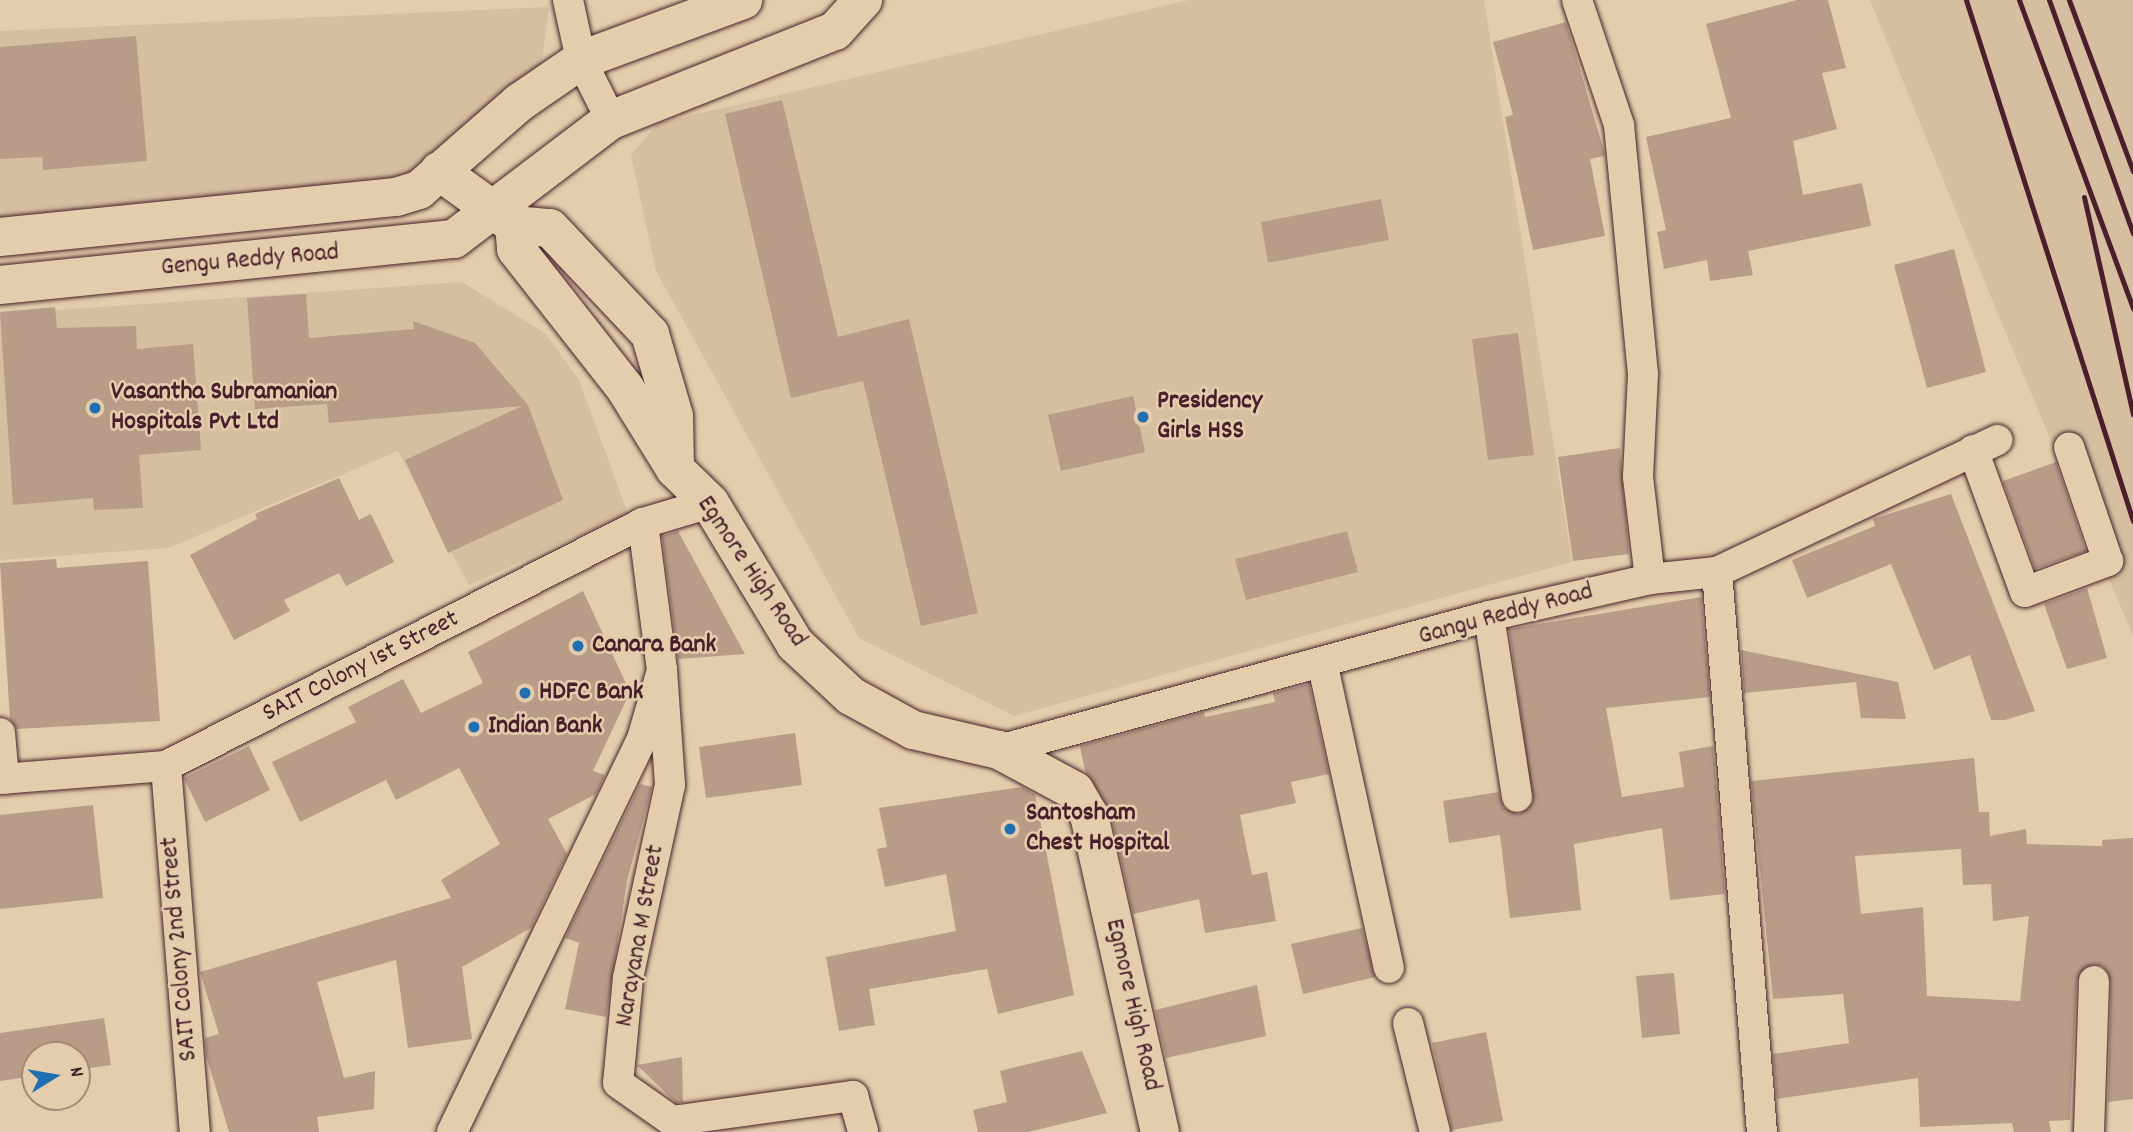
<!DOCTYPE html>
<html>
<head>
<meta charset="utf-8">
<style>
	body { margin:0 }
	#map { position:relative; width:2133px; height:1132px; overflow:hidden; background:#e3cdac; font-family:Dekko,sans-serif }
	div>[style] { position:absolute }
	.built>* { inset:0; background:#d6bea1 }
	.building>* { inset:0; background:#b89c88 }
	.roads { filter:drop-shadow(0 0 2px #4a1f2b) drop-shadow(0 0 2px #4a1f2b) }
	.minor>* { height:30px; margin:-15px; padding:0 15px; transform-origin:15px; border-radius:15px; background:#e3cdac }
	.secondary>* { height:38px; margin:-19px; padding:0 19px; transform-origin:19px; border-radius:19px; background:#e3cdac }
	.rail>* { height:5px; margin:-2.5px; padding:0 2.5px; transform-origin:2.5px; border-radius:2.5px; background:#4a1f2b }
	.dots>* { width:19px; height:19px; translate:-50% -50%; box-sizing:border-box; border:4px solid #e3cdac; border-radius:50% }
	span { translate:-50% -50%; white-space:nowrap; text-align:center; line-height:1.15; -webkit-text-stroke:5px #e3cdac; paint-order:stroke }
	.street-label { font-size:26px; color:#4a1f2b }
	.poi-label { font-size:26px; color:#4a1f2b; font-weight:700 }
	.left { translate:0 -50%; text-align:left }
	.north { position:absolute; left:21px; top:1041px; width:70px; height:70px; box-sizing:border-box; background:#e3cdac; border:2px solid #a68778; border-radius:50%; rotate:79deg; font-size:19px; font-weight:700; line-height:28px; text-align:center; color:#4a1f2b }
	.north::after { content:''; display:block; margin:auto; width:24px; height:32px; background:#1f6fb2; clip-path:polygon(50% 0,100% 100%,50% 72%,0 100%) }
</style>
</head>
<body>
<div id="map">
	<div class="built">
		<i style="clip-path:polygon(1189px 0,1484px 0,1572px 562px,1014px 716px,859px 638px,656px 271px,631px 155px,658px 123px)"></i>
		<i style="clip-path:polygon(1870px 0,2133px 0,2133px 636px,2000px 319px)"></i>
		<i style="clip-path:polygon(549px 7px,541px 67px,388px 194px,0 217px,0 31px)"></i>
		<i style="clip-path:polygon(462px 282px,545px 333px,579px 380px,628px 514px,469px 585px,398px 451px,168px 548px,0 560px,0 314px)"></i>
	</div>
	<div class="building">
		<i style="clip-path:polygon(1797px 0,1828px 0,1846px 68px,1822px 73px,1837px 129px,1793px 141px,1803px 195px,1862px 183px,1871px 226px,1748px 251px,1753px 275px,1710px 281px,1707px 260px,1664px 269px,1657px 232px,1666px 230px,1646px 137px,1731px 118px,1706px 24px)"></i>
		<i style="clip-path:polygon(1566px 22px,1604px 151px,1604px 156px,1590px 159px,1605px 236px,1533px 250px,1505px 117px,1513px 115px,1493px 42px)"></i>
		<i style="clip-path:polygon(136px 36px,147px 161px,43px 170px,42px 157px,0 159px,0 47px)"></i>
		<i style="clip-path:polygon(782px 100px,838px 337px,909px 319px,978px 613px,921px 626px,863px 381px,791px 398px,725px 114px)"></i>
		<i style="clip-path:polygon(1381px 199px,1389px 240px,1268px 263px,1261px 222px)"></i>
		<i style="clip-path:polygon(1954px 249px,1986px 372px,1927px 388px,1894px 265px)"></i>
		<i style="clip-path:polygon(306px 294px,309px 338px,414px 329px,413px 321px,475px 343px,528px 405px,563px 500px,448px 553px,405px 460px,522px 406px,329px 423px,327px 404px,255px 409px,247px 298px)"></i>
		<i style="clip-path:polygon(55px 307px,57px 328px,136px 326px,137px 349px,193px 344px,201px 450px,139px 455px,143px 508px,94px 510px,93px 498px,13px 505px,0 312px)"></i>
		<i style="clip-path:polygon(1518px 333px,1534px 455px,1488px 460px,1472px 339px)"></i>
		<i style="clip-path:polygon(1133px 396px,1145px 452px,1061px 471px,1048px 415px)"></i>
		<i style="clip-path:polygon(1620px 448px,1629px 554px,1573px 561px,1558px 457px)"></i>
		<i style="clip-path:polygon(2056px 462px,2086px 551px,2035px 569px,2003px 481px)"></i>
		<i style="clip-path:polygon(339px 478px,359px 520px,371px 514px,394px 562px,346px 586px,339px 573px,284px 600px,290px 611px,234px 640px,190px 555px,257px 519px,255px 514px)"></i>
		<i style="clip-path:polygon(1951px 494px,2035px 711px,2005px 720px,1991px 720px,1970px 655px,1934px 670px,1891px 564px,1807px 598px,1792px 560px,1875px 526px,1873px 519px)"></i>
		<i style="clip-path:polygon(678px 531px,745px 654px,678px 659px,662px 536px)"></i>
		<i style="clip-path:polygon(1347px 531px,1358px 572px,1246px 600px,1235px 559px)"></i>
		<i style="clip-path:polygon(56px 559px,57px 568px,148px 561px,160px 721px,17px 729px,10px 719px,0 563px)"></i>
		<i style="clip-path:polygon(2087px 588px,2107px 658px,2067px 669px,2044px 604px)"></i>
		<i style="clip-path:polygon(583px 591px,630px 692px,593px 771px,605px 775px,596px 794px,548px 819px,567px 854px,531px 928px,462px 967px,472px 1039px,408px 1048px,396px 960px,317px 982px,344px 1078px,375px 1071px,374px 1109px,317px 1117px,319px 1132px,229px 1132px,206px 1055px,205px 1038px,219px 1034px,200px 972px,451px 898px,441px 880px,500px 844px,459px 768px,396px 800px,386px 780px,300px 822px,272px 762px,356px 722px,348px 707px,403px 679px,421px 713px,483px 683px,468px 652px)"></i>
		<i style="clip-path:polygon(1701px 597px,1710px 697px,1606px 708px,1622px 797px,1684px 787px,1679px 752px,1713px 746px,1725px 894px,1670px 900px,1662px 828px,1574px 844px,1581px 910px,1510px 918px,1500px 835px,1449px 843px,1443px 801px,1498px 792px,1504px 808px,1519px 814px,1533px 803px,1509px 629px)"></i>
		<i style="clip-path:polygon(1741px 650px,1898px 682px,1906px 719px,1861px 718px,1856px 682px,1744px 693px)"></i>
		<i style="clip-path:polygon(1309px 684px,1329px 774px,1291px 782px,1296px 803px,1240px 815px,1252px 875px,1267px 872px,1276px 921px,1205px 933px,1199px 899px,1133px 914px,1110px 810px,1085px 771px,1080px 746px,1204px 712px,1205px 717px,1275px 702px,1273px 693px)"></i>
		<i style="clip-path:polygon(795px 733px,802px 785px,706px 798px,699px 747px)"></i>
		<i style="clip-path:polygon(249px 746px,270px 790px,205px 822px,184px 778px)"></i>
		<i style="clip-path:polygon(evenodd,1974px 758px,1979px 812px,1989px 812px,1990px 836px,2026px 829px,2027px 844px,2102px 846px,2102px 840px,2133px 838px,2133px 1099px,2108px 1102px,2111px 982px,2104px 967px,2094px 964px,2077px 980px,2070px 1120px,2049px 1121px,2051px 1132px,2014px 1132px,2012px 1123px,1920px 1127px,1918px 1078px,1777px 1099px,1773px 1054px,1849px 1043px,1843px 994px,1773px 999px,1751px 781px,1974px 758px,1961px 849px,1963px 885px,1991px 884px,1993px 921px,2029px 916px,2020px 1001px,1927px 996px,1923px 907px,1861px 914px,1855px 856px,1961px 849px)"></i>
		<i style="clip-path:polygon(640px 784px,652px 787px,627px 881px,606px 1017px,565px 1009px,579px 943px,565px 938px)"></i>
		<i style="clip-path:polygon(1022px 787px,1035px 794px,1074px 995px,998px 1014px,987px 969px,869px 989px,875px 1025px,839px 1031px,826px 957px,956px 931px,946px 874px,885px 887px,877px 849px,887px 847px,879px 808px)"></i>
		<i style="clip-path:polygon(93px 805px,103px 898px,0 909px,0 815px)"></i>
		<i style="clip-path:polygon(1362px 928px,1375px 977px,1303px 994px,1291px 944px)"></i>
		<i style="clip-path:polygon(1674px 973px,1680px 1034px,1642px 1038px,1636px 976px)"></i>
		<i style="clip-path:polygon(1257px 985px,1266px 1036px,1166px 1058px,1155px 1010px)"></i>
		<i style="clip-path:polygon(104px 1018px,111px 1065px,77px 1070px,77px 1055px,35px 1055px,35px 1076px,0 1081px,0 1033px)"></i>
		<i style="clip-path:polygon(1486px 1032px,1503px 1121px,1452px 1130px,1432px 1043px)"></i>
		<i style="clip-path:polygon(1082px 1051px,1107px 1113px,1028px 1132px,978px 1132px,973px 1110px,1007px 1102px,1000px 1071px)"></i>
		<i style="clip-path:polygon(682px 1057px,683px 1102px,676px 1103px,637px 1065px)"></i>
	</div>
	<div class="roads">
		<div class="minor">
			<i style="left:568px;top:0;width:61px;rotate:77.8deg"></i>
			<i style="left:581px;top:60px;width:67px;rotate:63.4deg"></i>
			<i style="left:1577px;top:0;width:132px;rotate:71.4deg"></i>
			<i style="left:1619px;top:125px;width:250px;rotate:84.5deg"></i>
			<i style="left:1643px;top:374px;width:103px;rotate:92.8deg"></i>
			<i style="left:1638px;top:477px;width:103px;rotate:83.3deg"></i>
			<i style="left:1973px;top:450px;width:151px;rotate:69.9deg"></i>
			<i style="left:2025px;top:592px;width:89px;rotate:-20.5deg"></i>
			<i style="left:2108px;top:561px;width:120px;rotate:-108.9deg"></i>
			<i style="left:1717px;top:572px;width:562px;rotate:85.41deg"></i>
			<i style="left:1489px;top:616px;width:183px;rotate:81.2deg"></i>
			<i style="left:1323px;top:666px;width:309px;rotate:77.7deg"></i>
			<i style="left:662px;top:670px;width:115px;rotate:86deg"></i>
			<i style="left:670px;top:785px;width:198px;rotate:102.3deg"></i>
			<i style="left:628px;top:978px;width:105px;rotate:95.4deg"></i>
			<i style="left:618px;top:1083px;width:66px;rotate:35.1deg"></i>
			<i style="left:672px;top:1121px;width:183px;rotate:-7.9deg"></i>
			<i style="left:853px;top:1096px;width:37px;rotate:74deg"></i>
			<i style="left:0;top:733px;width:46px;rotate:85deg"></i>
			<i style="left:999px;top:750px;width:508px;rotate:-15.29deg"></i>
			<i style="left:1489px;top:616px;width:165px;rotate:-12.9deg"></i>
			<i style="left:1650px;top:579px;width:67px;rotate:-6deg"></i>
			<i style="left:1717px;top:572px;width:310px;rotate:-25.2deg"></i>
			<i style="left:166px;top:766px;width:367px;rotate:85.5deg"></i>
			<i style="left:0;top:779px;width:167px;rotate:-4.5deg"></i>
			<i style="left:166px;top:766px;width:535px;rotate:-27deg"></i>
			<i style="left:643px;top:523px;width:70px;rotate:-16.6deg"></i>
			<i style="left:1408px;top:1023px;width:112px;rotate:76.1deg"></i>
			<i style="left:452px;top:1132px;width:437px;rotate:-64.2deg"></i>
			<i style="left:642px;top:739px;width:72px;rotate:-73.8deg"></i>
			<i style="left:662px;top:670px;width:148px;rotate:-97.4deg"></i>
			<i style="left:2089px;top:1132px;width:151px;rotate:-88.1deg"></i>
		</div>
		<div class="secondary">
			<i style="left:439px;top:171px;width:92px;rotate:35.8deg"></i>
			<i style="left:514px;top:225px;width:36px;rotate:5deg"></i>
			<i style="left:550px;top:228px;width:146px;rotate:46.7deg"></i>
			<i style="left:650px;top:334px;width:85px;rotate:73.7deg"></i>
			<i style="left:674px;top:416px;width:51px;rotate:88.9deg"></i>
			<i style="left:514px;top:225px;width:24px;rotate:85deg"></i>
			<i style="left:516px;top:249px;width:177px;rotate:51.9deg"></i>
			<i style="left:625px;top:388px;width:95px;rotate:58.3deg"></i>
			<i style="left:675px;top:469px;width:49px;rotate:44.2deg"></i>
			<i style="left:710px;top:503px;width:165px;rotate:58.9deg"></i>
			<i style="left:795px;top:644px;width:76px;rotate:42.9deg"></i>
			<i style="left:851px;top:696px;width:71px;rotate:28.7deg"></i>
			<i style="left:913px;top:730px;width:88px;rotate:13.1deg"></i>
			<i style="left:999px;top:750px;width:86px;rotate:28.3deg"></i>
			<i style="left:1075px;top:791px;width:28px;rotate:60deg"></i>
			<i style="left:1089px;top:815px;width:325px;rotate:77.4deg"></i>
			<i style="left:0;top:237px;width:398px;rotate:-5.8deg"></i>
			<i style="left:396px;top:197px;width:24px;rotate:-17deg"></i>
			<i style="left:419px;top:190px;width:134px;rotate:-41.1deg"></i>
			<i style="left:520px;top:102px;width:74px;rotate:-34.5deg"></i>
			<i style="left:581px;top:60px;width:173px;rotate:-20.3deg"></i>
			<i style="left:0;top:285px;width:456px;rotate:-5.8deg"></i>
			<i style="left:454px;top:239px;width:197px;rotate:-37.2deg"></i>
			<i style="left:611px;top:120px;width:241px;rotate:-21.7deg"></i>
			<i style="left:835px;top:31px;width:42px;rotate:-47.9deg"></i>
		</div>
	</div>
	<div class="rail">
		<i style="left:1966px;top:0;width:547px;rotate:72.23deg"></i>
		<i style="left:2019px;top:0;width:329px;rotate:69.7deg"></i>
		<i style="left:2049px;top:0;width:248px;rotate:70.2deg"></i>
		<i style="left:2069px;top:0;width:183px;rotate:69.5deg"></i>
		<i style="left:2084px;top:197px;width:223px;rotate:77.3deg"></i>
	</div>
	<div class="dots">
		<i style="left:95px;top:408px;background:#1f6fb2"></i>
		<i style="left:1143px;top:417px;background:#1f6fb2"></i>
		<i style="left:578px;top:646px;background:#1f6fb2"></i>
		<i style="left:525px;top:693px;background:#1f6fb2"></i>
		<i style="left:474px;top:727px;background:#1f6fb2"></i>
		<i style="left:1010px;top:829px;background:#1f6fb2"></i>
	</div>
	<div class="street-label">
		<span style="left:250px;top:261px;rotate:-5deg">Gengu Reddy Road</span>
		<span style="left:751px;top:572px;rotate:56deg">Egmore High Road</span>
		<span style="left:1506px;top:615px;rotate:-15deg">Gangu Reddy Road</span>
		<span style="left:361px;top:667px;rotate:-27deg">SAIT Colony 1st Street</span>
		<span style="left:641px;top:936px;rotate:-80deg">Narayana M Street</span>
		<span style="left:180px;top:949px;rotate:-95deg">SAIT Colony 2nd Street</span>
		<span style="left:1132px;top:1005px;rotate:77deg">Egmore High Road</span>
	</div>
	<div class="poi-label">
		<span class="left" style="left:111px;top:408px">Vasantha Subramanian<br>Hospitals Pvt Ltd</span>
		<span class="left" style="left:1157px;top:417px">Presidency<br>Girls HSS</span>
		<span class="left" style="left:592px;top:646px">Canara Bank</span>
		<span class="left" style="left:539px;top:693px">HDFC Bank</span>
		<span class="left" style="left:488px;top:727px">Indian Bank</span>
		<span class="left" style="left:1026px;top:829px">Santosham<br>Chest Hospital</span>
	</div>
	<div class="north">N</div>
</div>
</body>
</html>
